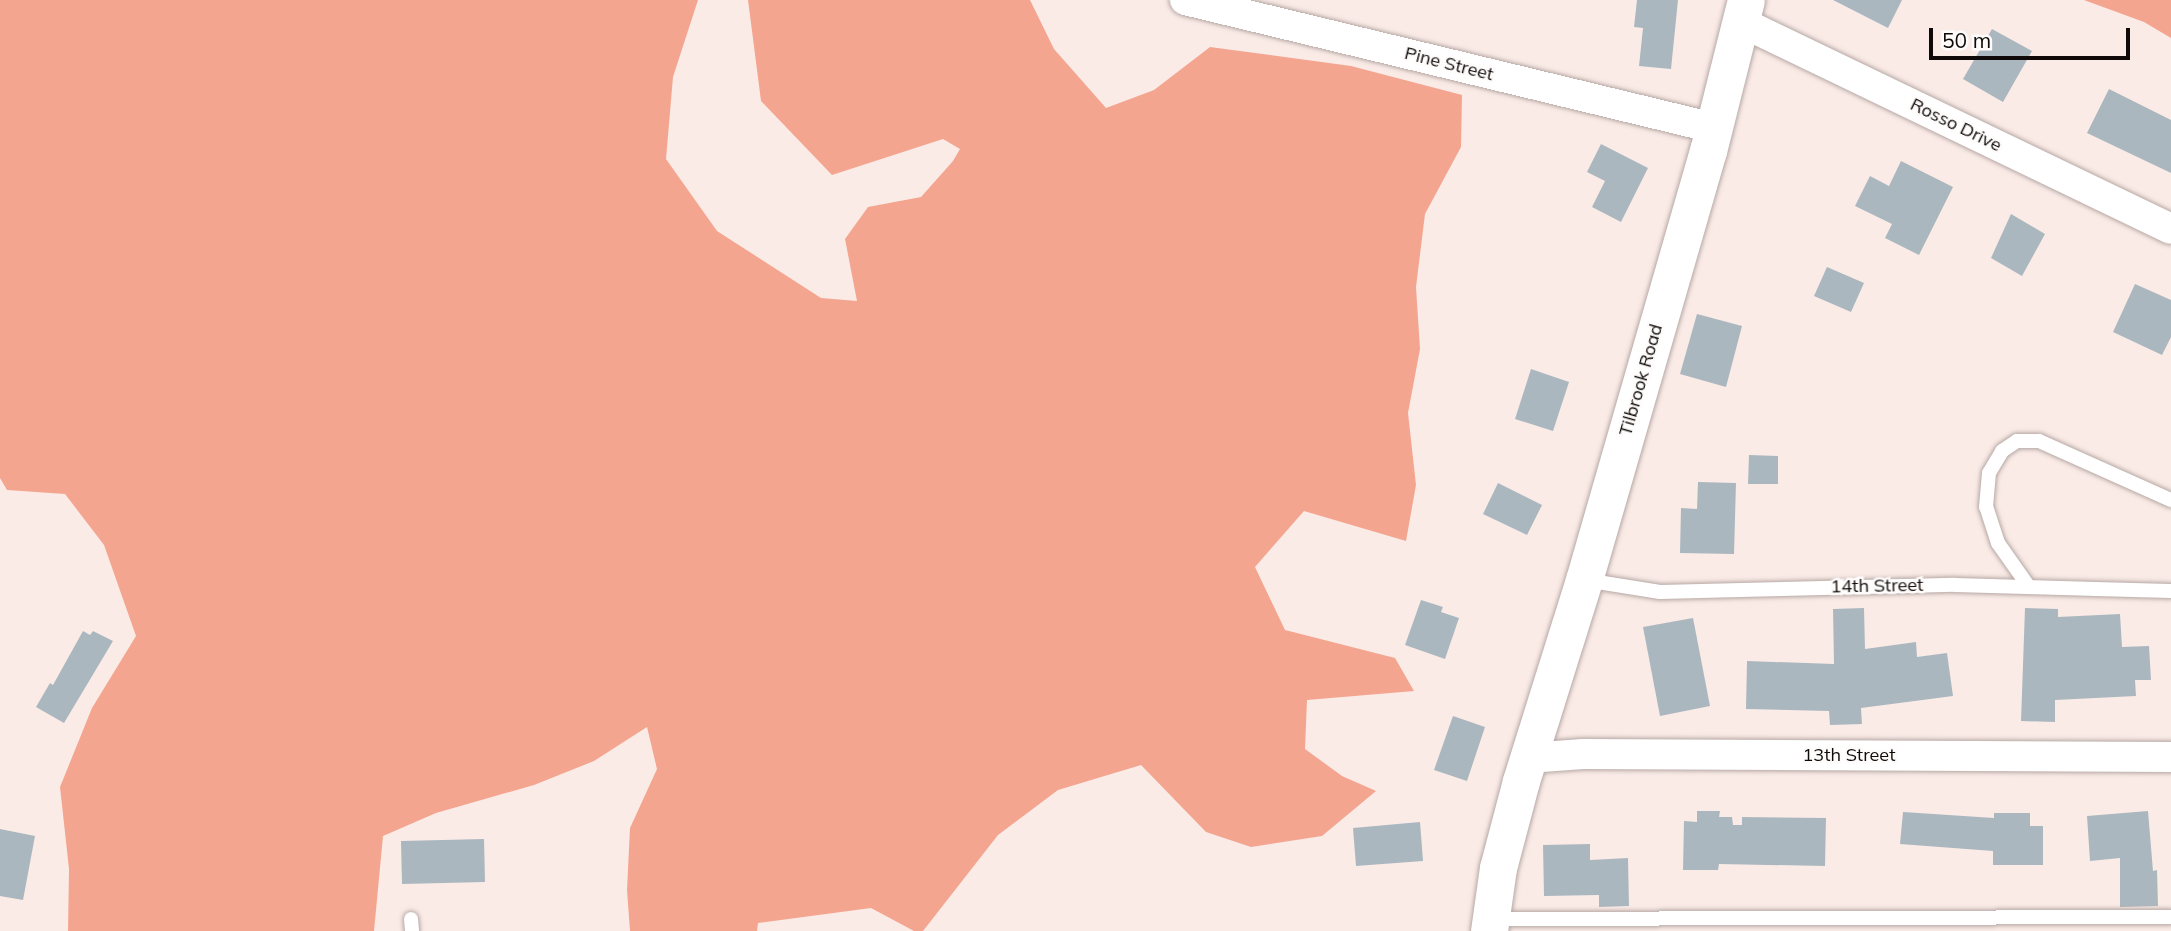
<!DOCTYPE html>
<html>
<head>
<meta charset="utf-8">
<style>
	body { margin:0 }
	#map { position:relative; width:2171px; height:931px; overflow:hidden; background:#faebe7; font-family:Mulish,sans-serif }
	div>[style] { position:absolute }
	.forest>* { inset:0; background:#f4a590 }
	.building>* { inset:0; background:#abb7bf }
	.roads { filter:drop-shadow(0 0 2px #b6a8a4) drop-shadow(0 0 2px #b6a8a4) }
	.service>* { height:14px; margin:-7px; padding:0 7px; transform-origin:7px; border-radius:7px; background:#fff }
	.minor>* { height:30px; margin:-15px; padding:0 15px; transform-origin:15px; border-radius:15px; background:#fff }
	.tertiary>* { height:37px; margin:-18.5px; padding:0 18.5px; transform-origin:18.5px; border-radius:18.5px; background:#fff }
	span { translate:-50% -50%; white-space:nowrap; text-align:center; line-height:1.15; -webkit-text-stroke:5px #fefbfb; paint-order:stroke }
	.street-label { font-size:18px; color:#0f0a09 }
	.scale { position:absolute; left:1929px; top:28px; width:201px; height:32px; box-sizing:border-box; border:4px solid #0f0a09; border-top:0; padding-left:9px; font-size:21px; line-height:24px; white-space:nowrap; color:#0f0a09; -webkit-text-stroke:5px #fefbfb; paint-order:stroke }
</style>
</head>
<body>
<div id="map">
	<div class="forest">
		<i style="clip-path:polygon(0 0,698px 0,673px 77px,666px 159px,717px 231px,821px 298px,857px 301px,845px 239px,868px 207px,921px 197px,953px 161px,960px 149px,943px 139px,832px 175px,761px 101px,748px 0,1030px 0,1054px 49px,1106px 108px,1154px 90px,1210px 47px,1351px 66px,1462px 95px,1461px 147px,1425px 214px,1416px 287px,1420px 349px,1408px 413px,1416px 485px,1406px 541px,1304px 511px,1255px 567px,1285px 630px,1395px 658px,1414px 691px,1307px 700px,1305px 749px,1342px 776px,1376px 791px,1322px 836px,1251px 847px,1206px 832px,1141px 765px,1058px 790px,998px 835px,923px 931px,914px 931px,871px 908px,758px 923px,757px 931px,630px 931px,627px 890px,630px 828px,657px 769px,647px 727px,594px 761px,534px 785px,436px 813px,383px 836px,374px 931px,68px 931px,69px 869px,60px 787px,92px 708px,136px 636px,104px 545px,65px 494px,7px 490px,0 478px)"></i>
		<i style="clip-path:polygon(2084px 0,2171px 0,2171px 38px,2144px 22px)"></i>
	</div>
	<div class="building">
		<i style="clip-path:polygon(1637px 0,1678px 0,1671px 69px,1639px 66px,1643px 28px,1634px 27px)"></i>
		<i style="clip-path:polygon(1833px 0,1902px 0,1888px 28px)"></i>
		<i style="clip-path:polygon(1992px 29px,2032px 51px,2003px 102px,1963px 79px)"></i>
		<i style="clip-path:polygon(2109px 89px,2171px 120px,2171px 173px,2087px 133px)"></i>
		<i style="clip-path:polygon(1601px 144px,1648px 168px,1621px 222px,1592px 207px,1605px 181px,1587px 172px)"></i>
		<i style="clip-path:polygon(1901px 161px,1953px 187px,1919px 255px,1885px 238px,1892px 224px,1855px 206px,1870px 176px,1889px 186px)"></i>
		<i style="clip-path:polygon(2011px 214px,2045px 234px,2022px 276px,1991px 258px)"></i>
		<i style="clip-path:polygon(1827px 267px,1864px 283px,1851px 312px,1814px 296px)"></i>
		<i style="clip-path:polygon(2135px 284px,2171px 300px,2171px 337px,2162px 355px,2113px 332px)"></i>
		<i style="clip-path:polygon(1697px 314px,1742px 326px,1726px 387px,1680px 374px)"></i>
		<i style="clip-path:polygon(1531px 369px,1569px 382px,1553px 431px,1515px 419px)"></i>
		<i style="clip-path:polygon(1749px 455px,1778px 456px,1778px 484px,1748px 484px)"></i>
		<i style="clip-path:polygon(1698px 482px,1736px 483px,1734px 554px,1680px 553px,1681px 508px,1697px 509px)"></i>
		<i style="clip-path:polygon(1498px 483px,1542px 505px,1527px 535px,1483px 514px)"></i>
		<i style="clip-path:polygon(1421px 600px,1443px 607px,1441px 612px,1459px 618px,1445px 659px,1405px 645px)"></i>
		<i style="clip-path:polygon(1864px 608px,1865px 649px,1916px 642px,1917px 657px,1947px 653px,1953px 696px,1861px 708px,1862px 724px,1830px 725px,1829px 711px,1746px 709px,1747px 661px,1834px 664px,1833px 609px)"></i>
		<i style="clip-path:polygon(2025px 608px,2058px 609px,2058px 617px,2120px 614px,2122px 647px,2149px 646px,2151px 680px,2135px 680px,2136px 696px,2055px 700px,2055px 722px,2021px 721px)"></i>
		<i style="clip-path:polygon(1693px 618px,1710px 706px,1660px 716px,1643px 627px)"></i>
		<i style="clip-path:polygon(83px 631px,90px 635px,93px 631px,113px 641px,64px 723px,36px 707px,50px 683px,53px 685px)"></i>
		<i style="clip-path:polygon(1453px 716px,1485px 727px,1467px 781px,1434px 770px)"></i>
		<i style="clip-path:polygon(1697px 811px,1720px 811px,1719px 817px,1732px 817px,1733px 825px,1742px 825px,1742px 817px,1826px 818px,1825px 866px,1719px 864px,1718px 870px,1683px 870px,1684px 821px,1697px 822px)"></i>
		<i style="clip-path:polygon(2148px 811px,2153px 871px,2157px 870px,2158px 906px,2120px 907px,2120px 858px,2090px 861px,2087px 816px)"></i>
		<i style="clip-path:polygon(1903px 812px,1994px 818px,1994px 813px,2030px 813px,2030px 826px,2043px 826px,2043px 865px,1993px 865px,1993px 851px,1900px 844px)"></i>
		<i style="clip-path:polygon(1420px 822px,1423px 861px,1356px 866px,1353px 828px)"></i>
		<i style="clip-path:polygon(0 829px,35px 836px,23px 900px,0 896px)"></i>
		<i style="clip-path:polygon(484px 839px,485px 882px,402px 884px,401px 841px)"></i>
		<i style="clip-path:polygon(1590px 844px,1590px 860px,1628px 858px,1629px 906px,1599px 907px,1599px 895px,1544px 896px,1543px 845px)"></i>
	</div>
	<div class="roads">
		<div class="service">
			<i style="left:1585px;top:580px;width:76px;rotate:9.1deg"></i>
			<i style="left:1660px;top:592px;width:295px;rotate:-1.4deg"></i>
			<i style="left:1955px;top:585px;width:216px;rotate:1.6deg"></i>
			<i style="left:2029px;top:587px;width:54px;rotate:-125.2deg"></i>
			<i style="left:1998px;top:543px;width:38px;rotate:-108deg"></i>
			<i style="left:1986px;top:507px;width:34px;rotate:-85deg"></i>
			<i style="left:1989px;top:473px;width:26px;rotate:-59deg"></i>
			<i style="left:2002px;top:451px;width:18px;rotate:-34deg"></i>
			<i style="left:2017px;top:441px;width:22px"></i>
			<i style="left:2039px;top:441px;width:145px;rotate:24.1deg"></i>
			<i style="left:411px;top:919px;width:12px;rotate:85deg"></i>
			<i style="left:1492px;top:919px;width:679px;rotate:-0.17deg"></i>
		</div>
		<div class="minor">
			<i style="left:1185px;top:0;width:544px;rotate:13.6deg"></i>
			<i style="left:1741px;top:22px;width:477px;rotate:25.7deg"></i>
			<i style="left:1528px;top:758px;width:55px;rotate:-4.2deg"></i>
			<i style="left:1583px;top:754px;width:588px;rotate:0.29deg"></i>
		</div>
		<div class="tertiary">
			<i style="left:1489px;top:931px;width:64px;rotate:-81.9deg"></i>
			<i style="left:1498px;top:868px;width:90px;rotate:-75.2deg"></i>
			<i style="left:1521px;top:781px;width:211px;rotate:-72.6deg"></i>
			<i style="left:1584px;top:580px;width:447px;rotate:-73.9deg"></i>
			<i style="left:1708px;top:151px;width:156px;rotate:-75.9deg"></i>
		</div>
	</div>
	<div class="street-label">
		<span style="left:1449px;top:64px;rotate:14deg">Pine Street</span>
		<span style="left:1956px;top:125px;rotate:26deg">Rosso Drive</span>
		<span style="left:1641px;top:380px;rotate:-74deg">Tilbrook Road</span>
		<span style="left:1877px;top:586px;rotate:-1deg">14th Street</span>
		<span style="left:1849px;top:755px">13th Street</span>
	</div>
	<div class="scale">50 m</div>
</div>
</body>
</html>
